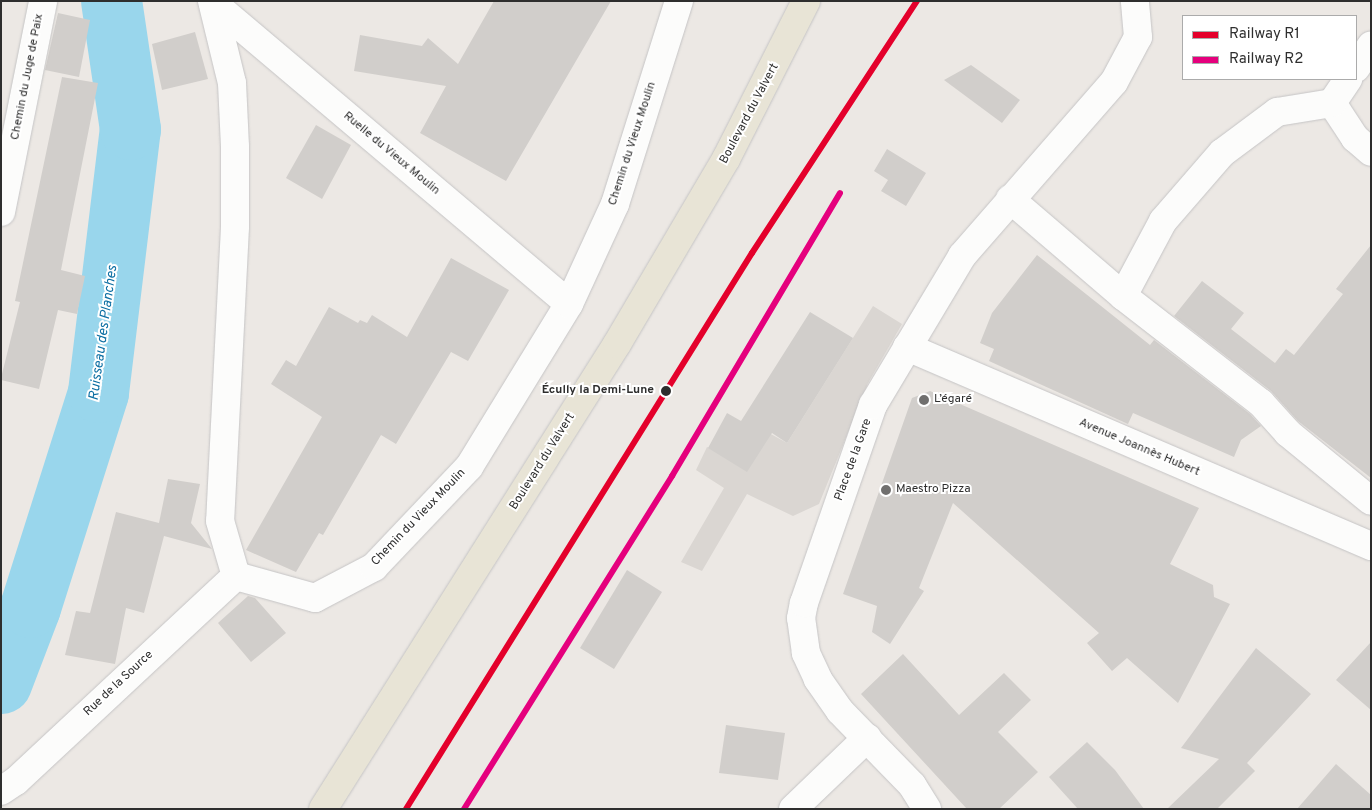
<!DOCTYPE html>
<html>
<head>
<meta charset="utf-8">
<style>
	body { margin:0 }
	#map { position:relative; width:1372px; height:810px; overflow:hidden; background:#ece8e4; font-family:Overpass,sans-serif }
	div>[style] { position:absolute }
	.plaza>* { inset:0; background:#dad6d2 }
	.river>* { height:61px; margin:-30.5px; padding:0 30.5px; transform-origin:30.5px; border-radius:30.5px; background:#99d6ec }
	.building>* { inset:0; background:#d1cecb }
	.roads { filter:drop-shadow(0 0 1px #c5c4c5) drop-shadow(0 0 1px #c5c4c5) }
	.street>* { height:28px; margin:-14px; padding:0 14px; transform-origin:14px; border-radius:14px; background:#fcfcfb }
	.primary>* { height:28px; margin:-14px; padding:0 14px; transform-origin:14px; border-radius:14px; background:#e8e4d6 }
	.rail-1>* { height:6px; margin:-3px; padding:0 3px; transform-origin:3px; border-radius:3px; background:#e4002b }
	.rail-2>* { height:6px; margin:-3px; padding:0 3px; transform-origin:3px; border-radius:3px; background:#e5007d }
	.dots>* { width:14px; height:14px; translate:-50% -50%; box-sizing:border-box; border:2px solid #fff; border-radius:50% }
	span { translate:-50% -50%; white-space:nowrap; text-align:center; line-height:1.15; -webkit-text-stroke:4px #fff; paint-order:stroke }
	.street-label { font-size:12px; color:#2e2e2e }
	.stop-label { font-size:12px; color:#2e2e2e; font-weight:700 }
	.right { translate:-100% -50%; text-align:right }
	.poi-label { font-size:12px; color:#2e2e2e }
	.left { translate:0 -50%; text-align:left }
	.water-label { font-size:14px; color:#0d6fa3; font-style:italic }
	.frame { position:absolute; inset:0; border:2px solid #2e2e2e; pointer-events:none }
	.legend { position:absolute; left:1182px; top:15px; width:175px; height:65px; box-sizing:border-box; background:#fff; border:1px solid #ababab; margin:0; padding:6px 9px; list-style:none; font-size:15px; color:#2e2e2e }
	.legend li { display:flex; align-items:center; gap:10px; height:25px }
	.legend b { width:25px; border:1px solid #ababab }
</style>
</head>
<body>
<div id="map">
	<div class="plaza">
		<i style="clip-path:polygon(873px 306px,902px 324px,868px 383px,819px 504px,793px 516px,747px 494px,702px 571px,681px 562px,724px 488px,696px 470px,707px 447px,751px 465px,769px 433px,787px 443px)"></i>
	</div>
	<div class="river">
		<i style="left:1px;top:683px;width:81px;rotate:-69.1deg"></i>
		<i style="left:30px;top:607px;width:225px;rotate:-72.4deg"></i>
		<i style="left:98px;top:392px;width:265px;rotate:-83.1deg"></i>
		<i style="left:130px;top:129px;width:129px;rotate:-98.4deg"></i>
	</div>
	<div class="building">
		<i style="clip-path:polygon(494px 1px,611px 1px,506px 181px,420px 133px,446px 86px,354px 71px,360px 35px,422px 46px,428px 38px,458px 64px)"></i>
		<i style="clip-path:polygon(58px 13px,90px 20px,79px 77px,45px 70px)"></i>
		<i style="clip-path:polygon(195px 32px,208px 79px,162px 90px,152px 44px)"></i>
		<i style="clip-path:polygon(971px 65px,1020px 100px,1002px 123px,944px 80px)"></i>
		<i style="clip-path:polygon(62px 77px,98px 83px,61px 270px,85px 276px,77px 314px,58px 310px,39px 389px,1px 380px,1px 378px,20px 302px,15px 301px)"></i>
		<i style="clip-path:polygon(316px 125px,351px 145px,322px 199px,286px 178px)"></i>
		<i style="clip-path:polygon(887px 149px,926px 173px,906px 206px,881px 191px,888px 180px,874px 171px)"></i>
		<i style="clip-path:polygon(1371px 245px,1371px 478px,1298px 421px,1271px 391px,1174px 316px,1202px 281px,1244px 313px,1231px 329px,1275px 363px,1286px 349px,1294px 355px,1343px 294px,1336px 289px)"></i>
		<i style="clip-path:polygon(1037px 255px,1150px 345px,1154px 340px,1250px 414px,1261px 426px,1241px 440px,1234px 457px,1133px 413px,1128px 424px,989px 361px,994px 349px,980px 343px,992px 313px)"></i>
		<i style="clip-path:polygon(451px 258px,509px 290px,468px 361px,451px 352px,396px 444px,381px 435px,323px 535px,319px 533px,296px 572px,246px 550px,322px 417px,271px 384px,286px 360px,296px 366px,329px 307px,358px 323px,360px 320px,367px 323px,372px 315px,407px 337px)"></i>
		<i style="clip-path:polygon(810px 312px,853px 338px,787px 443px,772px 433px,747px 472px,708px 448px,727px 413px,741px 421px)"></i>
		<i style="clip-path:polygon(930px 391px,1199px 508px,1170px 564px,1213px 585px,1214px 597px,1230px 604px,1178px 703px,1127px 658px,1112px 671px,1087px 643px,1099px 633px,953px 503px,919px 588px,924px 591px,890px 644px,872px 632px,877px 606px,843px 594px,912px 398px)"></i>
		<i style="clip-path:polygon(168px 479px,200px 484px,191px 523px,212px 549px,164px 536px,144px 613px,126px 608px,115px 664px,65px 655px,76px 611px,90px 613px,116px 512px,159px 523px)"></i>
		<i style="clip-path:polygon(627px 570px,662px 592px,614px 669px,580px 648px)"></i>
		<i style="clip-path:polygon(248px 596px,255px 598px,286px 633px,251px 662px,218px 623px)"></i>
		<i style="clip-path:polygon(1371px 642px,1371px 710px,1336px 680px)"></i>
		<i style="clip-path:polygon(1256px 648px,1311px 694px,1247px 763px,1255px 771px,1217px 809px,1167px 809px,1219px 759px,1181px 748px)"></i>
		<i style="clip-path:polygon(903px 654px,959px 715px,1004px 673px,1031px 700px,998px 732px,1038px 772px,999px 809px,967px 809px,861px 694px)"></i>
		<i style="clip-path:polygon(726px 725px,785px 733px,778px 780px,719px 773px)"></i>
		<i style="clip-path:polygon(1087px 742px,1115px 770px,1144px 809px,1078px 809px,1049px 777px)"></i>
		<i style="clip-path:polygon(1336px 764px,1371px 795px,1371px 809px,1297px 809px)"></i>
	</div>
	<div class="roads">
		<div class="street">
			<i style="left:212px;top:1px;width:84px;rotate:76.3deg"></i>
			<i style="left:232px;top:83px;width:64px;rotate:87.3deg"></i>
			<i style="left:235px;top:147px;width:80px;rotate:90deg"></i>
			<i style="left:235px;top:227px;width:294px;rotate:92.9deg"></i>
			<i style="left:220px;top:521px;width:57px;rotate:73.8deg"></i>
			<i style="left:236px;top:576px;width:82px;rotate:15.6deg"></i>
			<i style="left:315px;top:598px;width:67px;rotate:-27.7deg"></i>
			<i style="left:374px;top:567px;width:138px;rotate:-46.5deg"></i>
			<i style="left:469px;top:467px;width:191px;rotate:-58.5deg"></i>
			<i style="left:569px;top:304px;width:110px;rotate:-65.3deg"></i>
			<i style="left:615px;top:204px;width:213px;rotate:-72.5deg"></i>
			<i style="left:213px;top:3px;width:466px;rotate:40.2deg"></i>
			<i style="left:1356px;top:68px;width:27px;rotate:-56deg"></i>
			<i style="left:1332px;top:103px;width:42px;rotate:56.7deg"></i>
			<i style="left:1355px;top:138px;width:21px;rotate:41deg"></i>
			<i style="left:1010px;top:199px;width:149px;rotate:40.6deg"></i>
			<i style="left:1123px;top:296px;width:175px;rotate:37.8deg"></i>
			<i style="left:1261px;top:403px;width:40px;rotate:48deg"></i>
			<i style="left:1288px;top:433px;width:107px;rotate:39.3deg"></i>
			<i style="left:1px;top:212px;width:215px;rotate:-78.7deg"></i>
			<i style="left:1123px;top:296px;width:85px;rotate:-61.9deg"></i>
			<i style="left:1163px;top:221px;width:90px;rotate:-49.1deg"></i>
			<i style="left:1222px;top:153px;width:69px;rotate:-36.7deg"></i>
			<i style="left:1277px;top:112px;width:56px;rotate:-9.3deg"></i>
			<i style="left:1332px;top:103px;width:29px;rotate:-56deg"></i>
			<i style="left:907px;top:347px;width:505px;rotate:23.21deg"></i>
			<i style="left:1px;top:791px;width:18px;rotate:-34deg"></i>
			<i style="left:16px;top:781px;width:301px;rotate:-43deg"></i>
			<i style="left:793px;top:809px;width:103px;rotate:-43.8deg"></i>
			<i style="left:927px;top:809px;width:28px;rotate:-122deg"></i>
			<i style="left:912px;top:785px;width:103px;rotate:-134.2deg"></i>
			<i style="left:840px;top:711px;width:39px;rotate:-125deg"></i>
			<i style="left:818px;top:679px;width:29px;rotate:-115deg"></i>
			<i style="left:806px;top:653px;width:35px;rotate:-98deg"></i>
			<i style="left:801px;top:618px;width:15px;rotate:-79deg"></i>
			<i style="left:804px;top:603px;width:210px;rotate:-70.8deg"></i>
			<i style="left:873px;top:405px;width:174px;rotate:-59.1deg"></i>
			<i style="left:962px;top:256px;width:231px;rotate:-48.9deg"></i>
			<i style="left:1114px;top:82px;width:51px;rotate:-61.9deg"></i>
			<i style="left:1138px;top:37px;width:36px;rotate:-95deg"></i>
		</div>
		<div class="primary">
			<i style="left:323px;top:809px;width:550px;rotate:-57.7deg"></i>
			<i style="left:617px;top:344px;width:215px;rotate:-59.5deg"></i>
			<i style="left:726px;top:159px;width:177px;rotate:-63.1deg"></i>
		</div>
	</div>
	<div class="rail-1">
		<i style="left:406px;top:809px;width:655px;rotate:-58.11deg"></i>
		<i style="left:752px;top:253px;width:301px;rotate:-56.8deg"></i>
	</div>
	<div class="rail-2">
		<i style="left:464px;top:809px;width:393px;rotate:-58deg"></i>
		<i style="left:672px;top:476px;width:329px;rotate:-59.3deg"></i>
	</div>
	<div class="dots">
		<i style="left:666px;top:391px;background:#2e2e2e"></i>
		<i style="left:924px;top:400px;background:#706f6e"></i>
		<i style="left:886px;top:490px;background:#706f6e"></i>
	</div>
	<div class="street-label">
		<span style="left:28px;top:77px;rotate:-79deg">Chemin du Juge de Paix</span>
		<span style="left:750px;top:114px;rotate:-62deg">Boulevard du Valvert</span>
		<span style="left:633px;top:144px;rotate:-72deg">Chemin du Vieux Moulin</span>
		<span style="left:391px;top:154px;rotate:40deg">Ruelle du Vieux Moulin</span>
		<span style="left:1139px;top:448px;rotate:23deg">Avenue Joannès Hubert</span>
		<span style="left:854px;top:460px;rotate:-70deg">Place de la Gare</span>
		<span style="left:543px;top:462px;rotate:-58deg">Boulevard du Valvert</span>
		<span style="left:419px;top:518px;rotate:-46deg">Chemin du Vieux Moulin</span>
		<span style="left:119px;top:684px;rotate:-43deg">Rue de la Source</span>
	</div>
	<div class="stop-label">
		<span class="right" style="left:654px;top:391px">Écully la Demi-Lune</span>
	</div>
	<div class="poi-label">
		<span class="left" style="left:934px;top:400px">L’égaré</span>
		<span class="left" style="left:896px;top:490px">Maestro Pizza</span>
	</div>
	<div class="water-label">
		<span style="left:104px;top:333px;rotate:-82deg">Ruisseau des Planches</span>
	</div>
	<div class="frame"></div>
	<ul class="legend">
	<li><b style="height:6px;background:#e4002b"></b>Railway R1</li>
	<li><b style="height:6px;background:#e5007d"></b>Railway R2</li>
	</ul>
</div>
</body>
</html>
